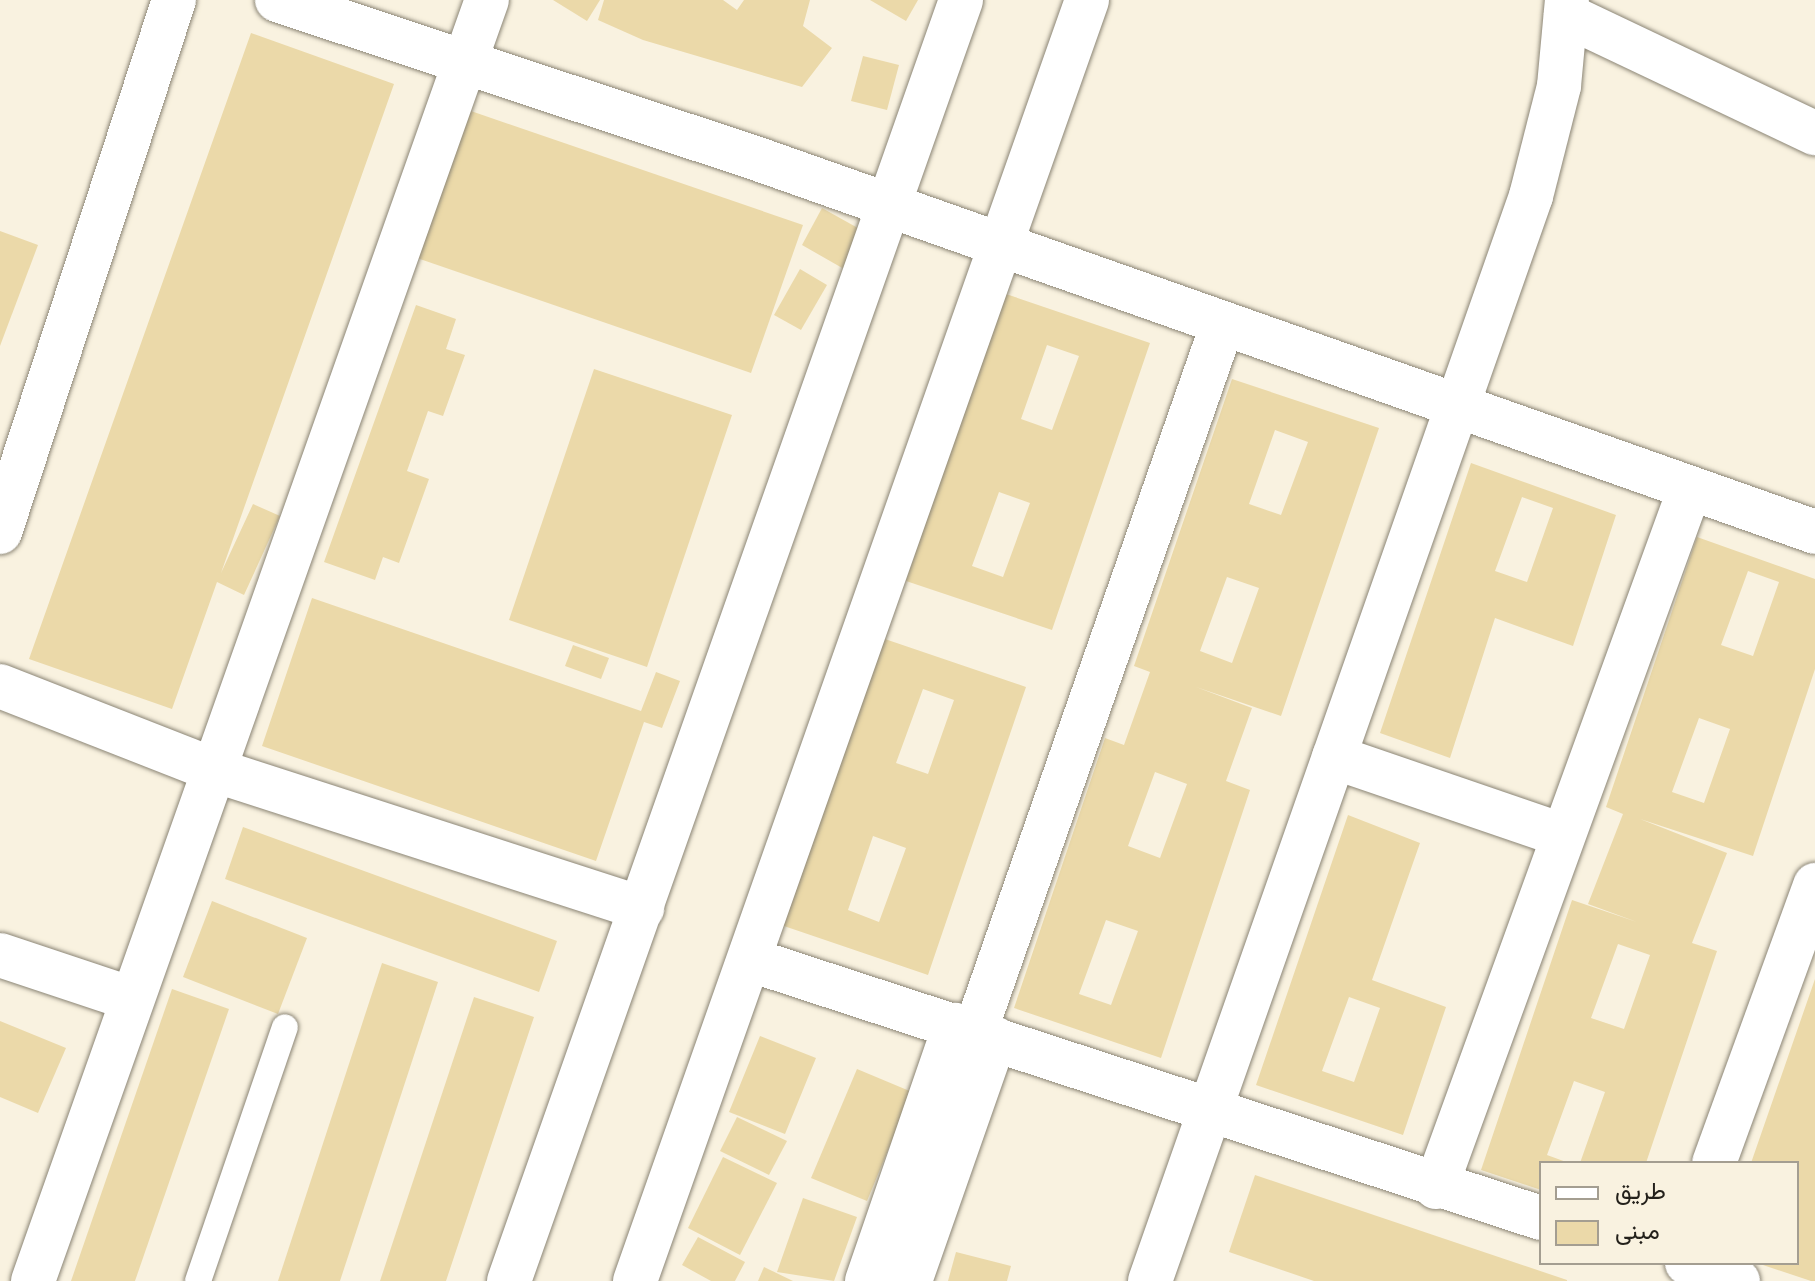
<!DOCTYPE html>
<html>
<head>
<meta charset="utf-8">
<style>
	body { margin:0 }
	#map { position:relative; width:1815px; height:1281px; overflow:hidden; background:#f9f2e0; font-family:Commissioner,Vazirmatn,sans-serif }
	div>[style] { position:absolute }
	.building>* { inset:0; background:#ebd9a9 }
	.roads { filter:drop-shadow(0 0 2px #8b8575) drop-shadow(0 0 2px #8b8575) }
	.service>* { height:26px; margin:-13px; padding:0 13px; transform-origin:13px; border-radius:13px; background:#fff }
	.minor>* { height:44px; margin:-22px; padding:0 22px; transform-origin:22px; border-radius:22px; background:#fff }
	span { translate:-50% -50%; white-space:nowrap; text-align:center; line-height:1.15; -webkit-text-stroke:8px #f9f2e0; paint-order:stroke }
	.legend { position:absolute; left:1539px; top:1161px; width:260px; height:104px; box-sizing:border-box; background:#f9f2e0; border:2px solid #a49e91; margin:0; padding:10px 14px; list-style:none; font-size:24px; color:#24211b }
	.legend li { display:flex; align-items:center; gap:16px; height:40px }
	.legend b { width:40px; border:2px solid #a49e91 }
</style>
</head>
<body>
<div id="map">
	<div class="building">
		<i style="clip-path:polygon(553px 0,600px 0,587px 21px)"></i>
		<i style="clip-path:polygon(604px 0,723px 0,737px 10px,744px 0,810px 0,803px 26px,832px 48px,802px 87px,643px 40px,598px 20px)"></i>
		<i style="clip-path:polygon(870px 0,918px 0,906px 21px)"></i>
		<i style="clip-path:polygon(251px 33px,394px 84px,221px 573px,253px 504px,280px 516px,244px 595px,217px 582px,172px 709px,29px 659px)"></i>
		<i style="clip-path:polygon(863px 56px,899px 65px,887px 110px,851px 101px)"></i>
		<i style="clip-path:polygon(468px 110px,803px 225px,751px 373px,417px 258px)"></i>
		<i style="clip-path:polygon(822px 208px,865px 232px,844px 269px,802px 245px)"></i>
		<i style="clip-path:polygon(0 231px,38px 245px,0 346px)"></i>
		<i style="clip-path:polygon(800px 269px,827px 285px,801px 330px,774px 315px)"></i>
		<i style="clip-path:polygon(evenodd,1003px 293px,1150px 343px,1052px 630px,906px 581px,1003px 293px,1047px 345px,1079px 356px,1052px 430px,1021px 419px,1047px 345px,1003px 293px,999px 492px,1030px 503px,1003px 577px,972px 566px,999px 492px)"></i>
		<i style="clip-path:polygon(416px 305px,456px 319px,446px 349px,465px 355px,443px 416px,428px 411px,407px 471px,429px 479px,399px 563px,383px 557px,375px 580px,324px 562px)"></i>
		<i style="clip-path:polygon(594px 369px,732px 415px,647px 667px,509px 620px)"></i>
		<i style="clip-path:polygon(evenodd,1232px 379px,1379px 428px,1281px 716px,1196px 687px,1252px 708px,1226px 781px,1250px 790px,1161px 1058px,1014px 1008px,1105px 738px,1124px 745px,1150px 672px,1134px 666px,1232px 379px,1275px 430px,1308px 442px,1281px 515px,1249px 504px,1275px 430px,1232px 379px,1227px 577px,1259px 588px,1232px 663px,1200px 651px,1227px 577px,1232px 379px,1155px 772px,1187px 784px,1160px 858px,1128px 846px,1155px 772px,1232px 379px,1106px 920px,1138px 931px,1111px 1005px,1079px 994px,1106px 920px)"></i>
		<i style="clip-path:polygon(evenodd,1471px 463px,1616px 515px,1573px 646px,1495px 618px,1450px 758px,1380px 733px,1471px 463px,1522px 497px,1553px 508px,1527px 582px,1495px 571px,1522px 497px)"></i>
		<i style="clip-path:polygon(evenodd,1697px 537px,1815px 579px,1815px 669px,1753px 856px,1640px 819px,1727px 853px,1692px 943px,1717px 951px,1646px 1163px,1580px 1163px,1605px 1092px,1574px 1081px,1547px 1155px,1569px 1163px,1541px 1163px,1541px 1190px,1481px 1170px,1572px 900px,1637px 922px,1588px 904px,1623px 814px,1606px 807px,1697px 537px,1748px 571px,1779px 582px,1753px 656px,1721px 645px,1748px 571px,1697px 537px,1699px 718px,1730px 729px,1704px 803px,1672px 792px,1699px 718px,1697px 537px,1618px 944px,1650px 955px,1624px 1029px,1591px 1018px,1618px 944px)"></i>
		<i style="clip-path:polygon(312px 598px,641px 711px,656px 672px,680px 681px,662px 728px,644px 722px,596px 861px,262px 746px)"></i>
		<i style="clip-path:polygon(evenodd,879px 637px,1026px 687px,928px 975px,781px 925px,879px 637px,923px 689px,954px 700px,928px 774px,896px 763px,923px 689px,879px 637px,873px 836px,906px 848px,879px 922px,848px 910px,873px 836px)"></i>
		<i style="clip-path:polygon(573px 645px,609px 658px,601px 679px,565px 666px)"></i>
		<i style="clip-path:polygon(evenodd,1348px 815px,1420px 843px,1372px 980px,1446px 1007px,1403px 1135px,1256px 1085px,1348px 815px,1349px 997px,1380px 1008px,1354px 1082px,1322px 1071px,1349px 997px)"></i>
		<i style="clip-path:polygon(243px 827px,557px 941px,539px 992px,225px 879px)"></i>
		<i style="clip-path:polygon(212px 901px,307px 938px,278px 1014px,183px 977px)"></i>
		<i style="clip-path:polygon(382px 963px,438px 982px,340px 1281px,278px 1281px)"></i>
		<i style="clip-path:polygon(1815px 979px,1815px 1281px,1811px 1281px,1760px 1264px,1797px 1263px,1797px 1163px,1751px 1163px)"></i>
		<i style="clip-path:polygon(172px 989px,229px 1009px,135px 1281px,71px 1281px)"></i>
		<i style="clip-path:polygon(474px 997px,534px 1017px,446px 1281px,380px 1281px)"></i>
		<i style="clip-path:polygon(0 1021px,66px 1048px,38px 1113px,0 1097px)"></i>
		<i style="clip-path:polygon(760px 1036px,816px 1058px,785px 1134px,729px 1112px)"></i>
		<i style="clip-path:polygon(857px 1069px,912px 1092px,867px 1201px,811px 1178px)"></i>
		<i style="clip-path:polygon(737px 1117px,787px 1141px,769px 1175px,720px 1151px)"></i>
		<i style="clip-path:polygon(723px 1157px,777px 1183px,740px 1255px,688px 1228px)"></i>
		<i style="clip-path:polygon(1255px 1175px,1567px 1280px,1567px 1281px,1314px 1281px,1229px 1252px)"></i>
		<i style="clip-path:polygon(803px 1198px,857px 1217px,834px 1281px,777px 1272px)"></i>
		<i style="clip-path:polygon(698px 1237px,745px 1262px,735px 1281px,711px 1281px,682px 1265px)"></i>
		<i style="clip-path:polygon(956px 1252px,1011px 1266px,1007px 1281px,948px 1281px)"></i>
		<i style="clip-path:polygon(764px 1267px,793px 1281px,758px 1281px)"></i>
	</div>
	<div class="roads">
		<div class="service">
			<i style="left:198px;top:1281px;width:268px;rotate:-71.1deg"></i>
		</div>
		<div class="minor">
			<i style="left:277px;top:0;width:503px;rotate:18.29deg"></i>
			<i style="left:755px;top:158px;width:1124px;rotate:19.43deg"></i>
			<i style="left:1566px;top:15px;width:276px;rotate:25.4deg"></i>
			<i style="left:0;top:532px;width:560px;rotate:-71.89deg"></i>
			<i style="left:0;top:686px;width:230px;rotate:21.4deg"></i>
			<i style="left:214px;top:770px;width:450px;rotate:17.9deg"></i>
			<i style="left:1334px;top:757px;width:238px;rotate:18.9deg"></i>
			<i style="left:0;top:955px;width:139px;rotate:18.4deg"></i>
			<i style="left:751px;top:960px;width:831px;rotate:18.09deg"></i>
			<i style="left:975px;top:1032px;width:751px;rotate:-70.72deg"></i>
			<i style="left:1714px;top:1163px;width:296px;rotate:-70deg"></i>
			<i style="left:1436px;top:1187px;width:741px;rotate:-70.02deg"></i>
			<i style="left:1687px;top:1263px;width:54px;rotate:19.4deg"></i>
			<i style="left:33px;top:1281px;width:1359px;rotate:-70.49deg"></i>
			<i style="left:509px;top:1281px;width:1358px;rotate:-70.56deg"></i>
			<i style="left:635px;top:1281px;width:1358px;rotate:-70.56deg"></i>
			<i style="left:867px;top:1281px;width:271px;rotate:-71deg"></i>
			<i style="left:910px;top:1281px;width:257px;rotate:-70.7deg"></i>
			<i style="left:1150px;top:1281px;width:1150px;rotate:-70.65deg"></i>
			<i style="left:1531px;top:196px;width:114px;rotate:-75.7deg"></i>
			<i style="left:1559px;top:86px;width:86px;rotate:-84.7deg"></i>
		</div>
	</div>
	<ul class="legend">
	<li><b style="height:10px;background:#fff"></b>طريق</li>
	<li><b style="height:22px;background:#ebd9a9"></b>مبنى</li>
	</ul>
</div>
</body>
</html>
